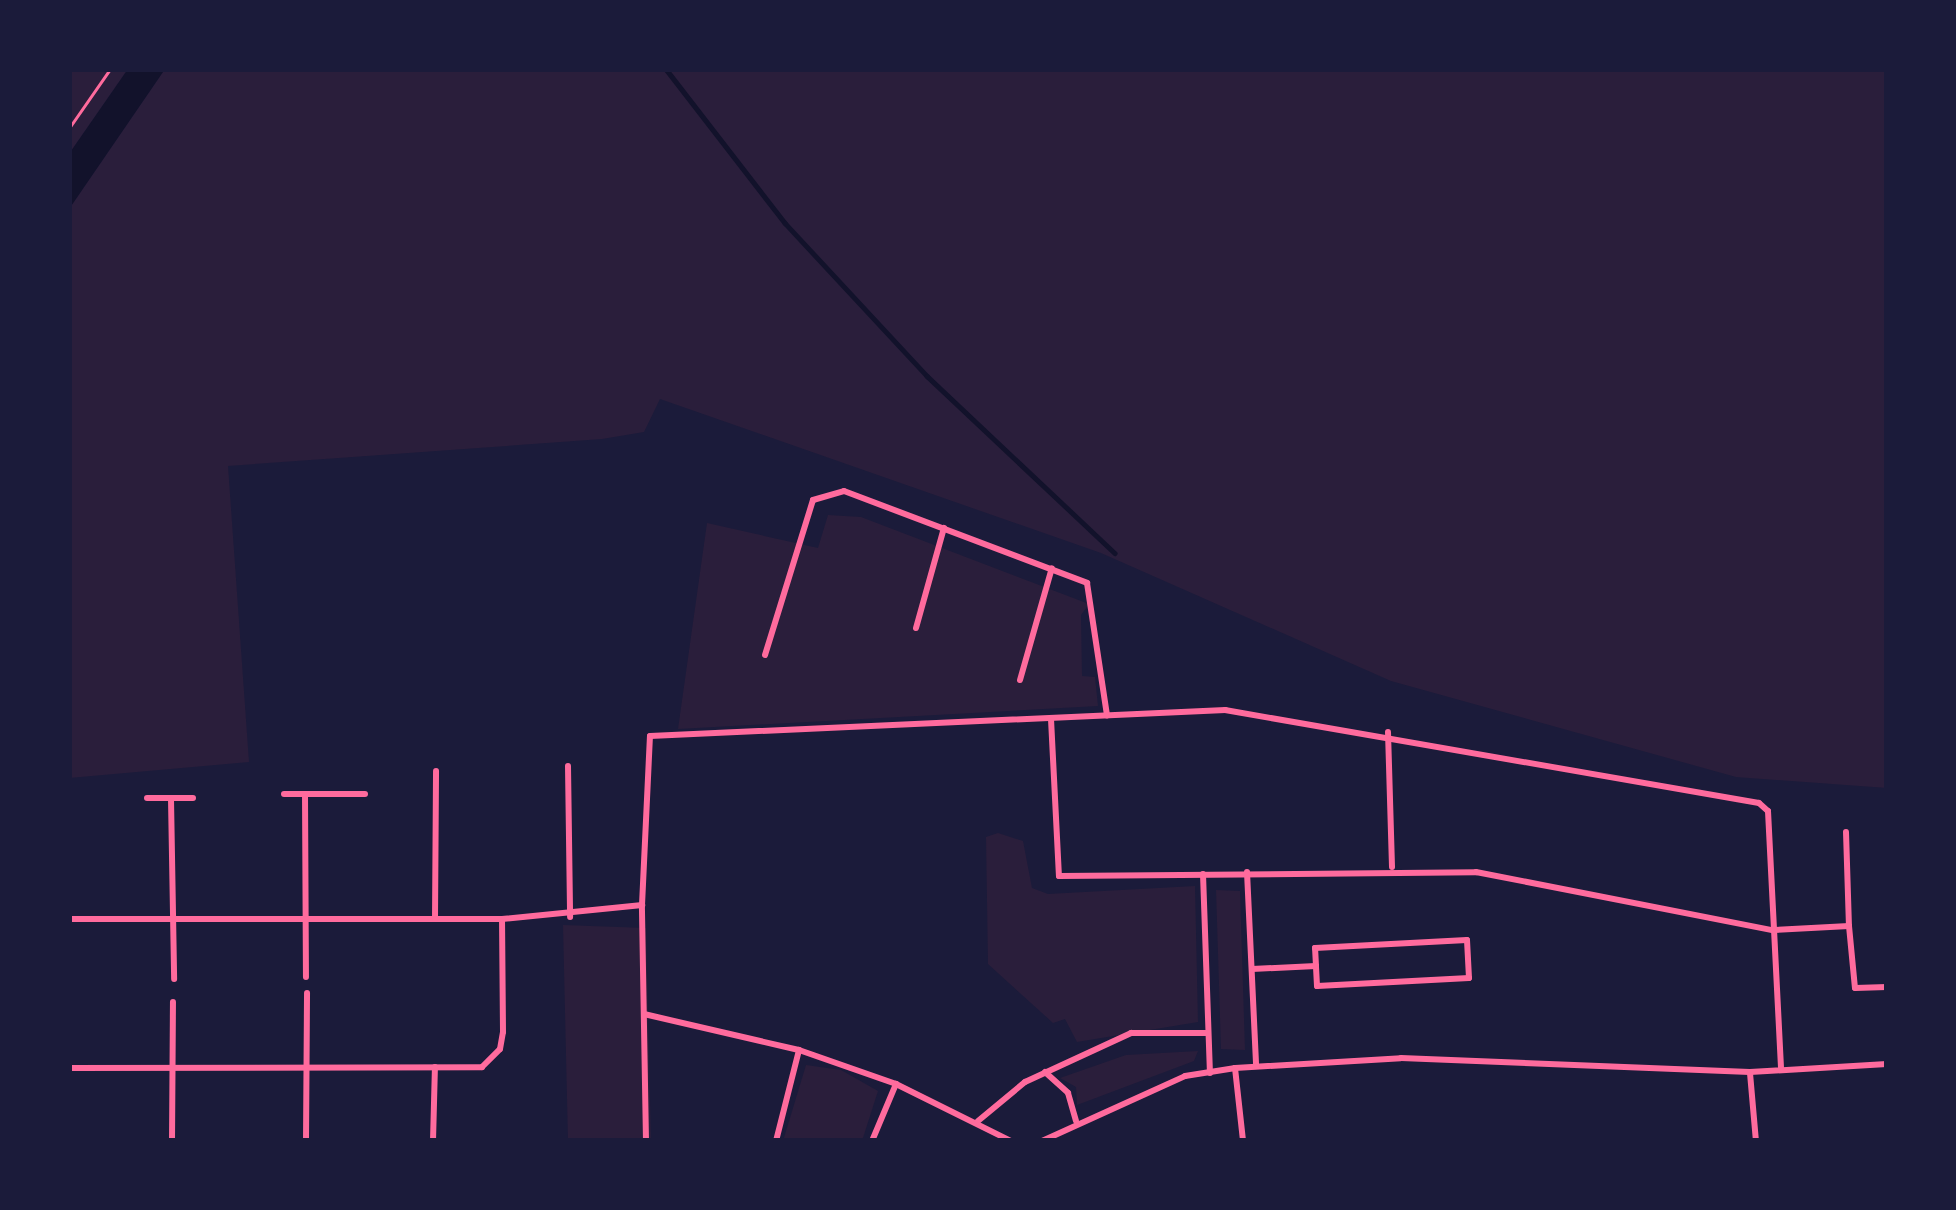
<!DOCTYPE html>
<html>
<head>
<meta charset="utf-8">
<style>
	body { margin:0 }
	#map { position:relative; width:1956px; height:1210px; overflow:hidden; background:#1b1b3a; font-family:Manrope,sans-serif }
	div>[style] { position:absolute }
	.green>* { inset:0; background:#2a1e3b }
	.water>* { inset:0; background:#12122b }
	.stream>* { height:4.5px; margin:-2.25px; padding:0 2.25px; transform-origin:2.25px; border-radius:2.25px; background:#12122b }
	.path>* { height:3px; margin:-1.5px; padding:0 1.5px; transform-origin:1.5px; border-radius:1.5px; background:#ff6b9d }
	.minor>* { height:6px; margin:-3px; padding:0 3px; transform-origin:3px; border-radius:3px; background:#ff6b9d }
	span { translate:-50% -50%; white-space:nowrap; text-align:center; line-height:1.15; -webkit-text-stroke:12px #1b1b3a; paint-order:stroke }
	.frame { position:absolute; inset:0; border:72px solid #1b1b3a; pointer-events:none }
</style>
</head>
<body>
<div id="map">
	<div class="green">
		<i style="clip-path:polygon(69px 69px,128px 69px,69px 154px)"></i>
		<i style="clip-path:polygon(165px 69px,1887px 69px,1887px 788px,1736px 777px,1391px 681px,1101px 553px,660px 399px,644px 432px,602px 439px,228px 466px,249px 762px,69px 778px,69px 209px)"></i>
		<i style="clip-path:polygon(828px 515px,861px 517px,1089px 604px,1081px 615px,1082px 676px,1095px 677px,1098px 706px,678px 729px,707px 523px,818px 548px)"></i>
		<i style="clip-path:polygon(998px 833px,1023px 841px,1032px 888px,1048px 894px,1195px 886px,1198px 1022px,1077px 1042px,1065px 1019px,1053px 1023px,988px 964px,986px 837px)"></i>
		<i style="clip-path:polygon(1216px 890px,1240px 891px,1245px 1050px,1221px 1049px)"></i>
		<i style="clip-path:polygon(563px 925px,646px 928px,651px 1141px,568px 1141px)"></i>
		<i style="clip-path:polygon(1198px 1051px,1194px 1061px,1077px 1105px,1076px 1087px,1060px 1078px,1126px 1055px)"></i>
		<i style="clip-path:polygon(806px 1065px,841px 1070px,878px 1091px,862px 1141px,783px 1141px)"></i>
	</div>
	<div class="water">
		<i style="clip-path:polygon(128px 69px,165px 69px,69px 209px,69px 154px)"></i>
	</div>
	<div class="stream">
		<i style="left:666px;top:69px;width:195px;rotate:52.3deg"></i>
		<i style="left:785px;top:223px;width:209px;rotate:47.1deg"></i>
		<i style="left:927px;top:376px;width:258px;rotate:43.3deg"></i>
	</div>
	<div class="path">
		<i style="left:69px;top:128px;width:72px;rotate:-55.2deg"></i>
	</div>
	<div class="minor">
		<i style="left:916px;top:628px;width:104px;rotate:-74.4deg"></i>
		<i style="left:765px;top:655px;width:162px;rotate:-72.8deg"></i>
		<i style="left:813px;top:500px;width:32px;rotate:-16deg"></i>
		<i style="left:844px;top:491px;width:260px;rotate:20.7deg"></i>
		<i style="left:1087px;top:583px;width:134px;rotate:81.4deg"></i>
		<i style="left:1020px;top:680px;width:116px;rotate:-74.1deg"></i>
		<i style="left:1051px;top:719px;width:157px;rotate:87.1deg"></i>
		<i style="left:1059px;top:876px;width:417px;rotate:-0.5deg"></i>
		<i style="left:1476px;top:872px;width:303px;rotate:11.1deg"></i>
		<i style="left:1773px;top:930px;width:76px;rotate:-3deg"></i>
		<i style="left:1849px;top:926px;width:62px;rotate:84.5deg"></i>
		<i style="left:1855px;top:988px;width:32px;rotate:-2deg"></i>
		<i style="left:1388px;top:732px;width:135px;rotate:88.3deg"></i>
		<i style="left:568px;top:766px;width:151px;rotate:89.2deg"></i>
		<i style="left:284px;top:794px;width:81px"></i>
		<i style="left:305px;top:794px;width:183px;rotate:89.7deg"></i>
		<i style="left:147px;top:798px;width:46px"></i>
		<i style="left:171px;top:799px;width:180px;rotate:89deg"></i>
		<i style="left:1846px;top:832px;width:94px;rotate:88.2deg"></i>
		<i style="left:1247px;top:872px;width:194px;rotate:87.3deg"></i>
		<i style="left:1203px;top:874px;width:199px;rotate:88deg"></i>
		<i style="left:69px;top:919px;width:433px"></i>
		<i style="left:502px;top:919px;width:141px;rotate:-5.7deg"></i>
		<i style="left:435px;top:919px;width:148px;rotate:-89.6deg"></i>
		<i style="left:1252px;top:969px;width:64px;rotate:-2.7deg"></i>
		<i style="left:1316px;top:966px;width:18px;rotate:-93deg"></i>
		<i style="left:1315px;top:948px;width:152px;rotate:-3deg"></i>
		<i style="left:1467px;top:940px;width:38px;rotate:87deg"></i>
		<i style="left:1469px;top:978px;width:152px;rotate:177deg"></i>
		<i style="left:1317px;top:986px;width:20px;rotate:-93deg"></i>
		<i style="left:644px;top:1014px;width:159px;rotate:13.1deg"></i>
		<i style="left:799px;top:1050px;width:103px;rotate:19.3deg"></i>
		<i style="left:896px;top:1084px;width:128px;rotate:26.4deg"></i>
		<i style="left:69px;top:1068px;width:413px;rotate:-0.1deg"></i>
		<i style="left:482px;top:1067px;width:25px;rotate:-45deg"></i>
		<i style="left:500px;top:1049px;width:17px;rotate:-80deg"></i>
		<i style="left:503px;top:1032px;width:113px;rotate:-90.5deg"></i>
		<i style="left:1235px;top:1068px;width:73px;rotate:83.7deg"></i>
		<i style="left:1045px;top:1072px;width:31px;rotate:42deg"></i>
		<i style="left:1068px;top:1093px;width:29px;rotate:74deg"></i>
		<i style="left:1750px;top:1073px;width:68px;rotate:85deg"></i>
		<i style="left:978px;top:1121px;width:61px;rotate:-39.7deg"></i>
		<i style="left:1025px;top:1082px;width:117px;rotate:-24.8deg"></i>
		<i style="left:1131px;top:1033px;width:77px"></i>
		<i style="left:172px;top:1141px;width:139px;rotate:-89.6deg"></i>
		<i style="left:306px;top:1141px;width:148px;rotate:-89.6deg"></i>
		<i style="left:433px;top:1141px;width:74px;rotate:-88.5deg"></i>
		<i style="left:646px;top:1141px;width:236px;rotate:-91deg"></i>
		<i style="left:642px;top:905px;width:169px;rotate:-87.3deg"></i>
		<i style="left:650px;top:736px;width:576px;rotate:-2.59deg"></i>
		<i style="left:1225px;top:710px;width:542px;rotate:9.88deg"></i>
		<i style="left:1759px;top:803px;width:12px;rotate:42deg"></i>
		<i style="left:1768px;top:811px;width:258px;rotate:87.1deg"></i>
		<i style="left:776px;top:1141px;width:94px;rotate:-75.8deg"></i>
		<i style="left:872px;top:1141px;width:62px;rotate:-67.2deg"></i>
		<i style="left:1042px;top:1141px;width:157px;rotate:-24.4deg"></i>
		<i style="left:1185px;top:1076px;width:51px;rotate:-9.1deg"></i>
		<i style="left:1235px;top:1068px;width:166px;rotate:-3.4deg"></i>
		<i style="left:1401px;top:1058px;width:349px;rotate:2.3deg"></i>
		<i style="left:1750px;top:1072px;width:137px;rotate:-3.3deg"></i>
	</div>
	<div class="frame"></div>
</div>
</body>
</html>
